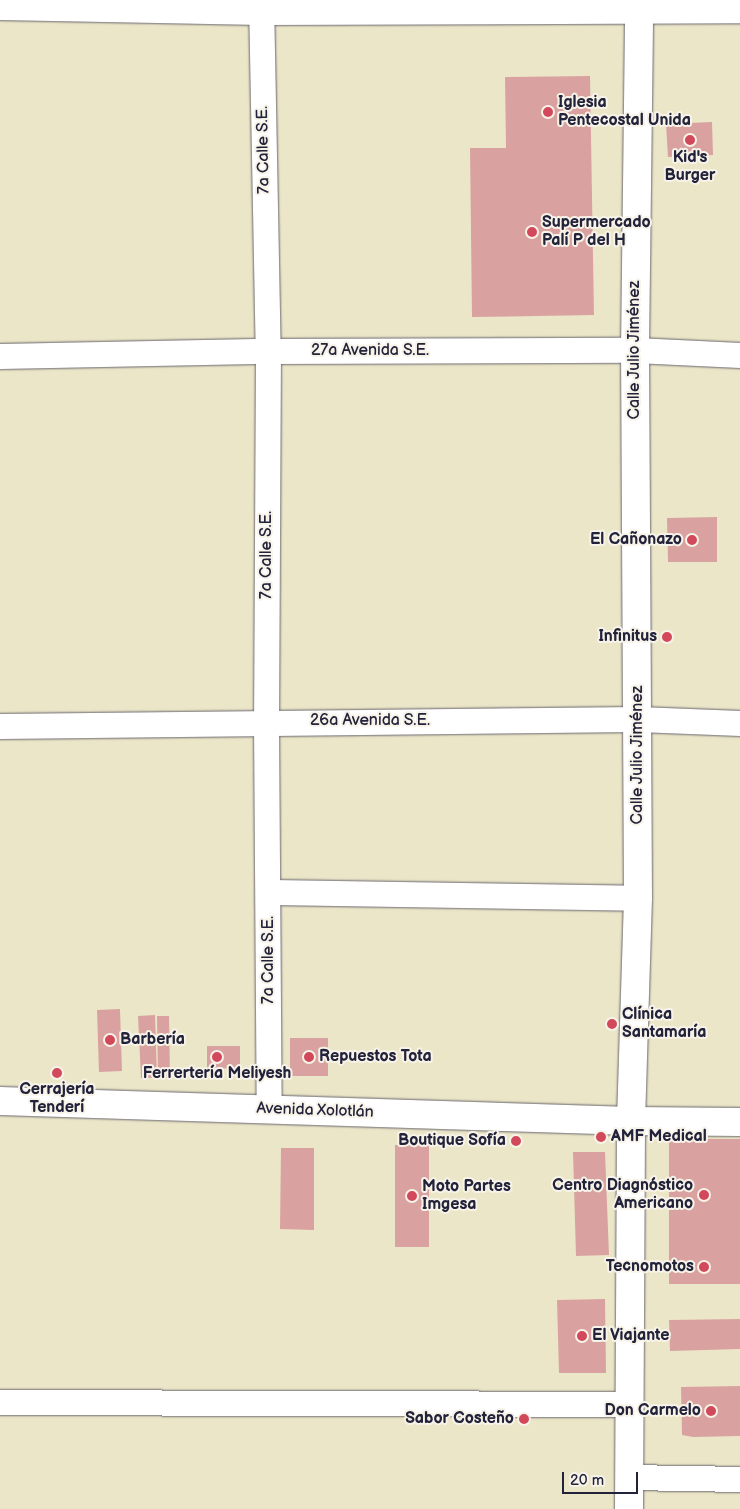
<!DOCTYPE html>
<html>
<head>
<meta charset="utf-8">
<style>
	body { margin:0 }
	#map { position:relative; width:740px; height:1509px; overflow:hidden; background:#ece6c9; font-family:"Balsamiq Sans",sans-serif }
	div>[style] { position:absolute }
	.building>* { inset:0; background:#d9a2a0 }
	.roads { filter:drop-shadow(0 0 1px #69676d) drop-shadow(0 0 1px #69676d) }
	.minor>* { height:25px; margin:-12.5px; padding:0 12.5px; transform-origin:12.5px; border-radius:12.5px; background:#fff }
	.tertiary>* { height:28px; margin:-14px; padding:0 14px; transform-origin:14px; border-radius:14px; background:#fff }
	.secondary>* { height:28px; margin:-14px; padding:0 14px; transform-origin:14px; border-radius:14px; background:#fff }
	.dots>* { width:14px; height:14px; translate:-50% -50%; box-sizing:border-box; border:2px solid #f7f3e8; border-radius:50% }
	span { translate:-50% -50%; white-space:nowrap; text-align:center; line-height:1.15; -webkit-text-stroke:4px #f7f3e8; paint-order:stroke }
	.poi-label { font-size:16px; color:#22223b; font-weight:700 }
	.left { translate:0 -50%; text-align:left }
	.right { translate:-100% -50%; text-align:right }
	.street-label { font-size:16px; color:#22223b }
	.scale { position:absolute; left:562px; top:1472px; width:76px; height:22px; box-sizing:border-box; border:2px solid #22223b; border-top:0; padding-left:6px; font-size:15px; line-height:18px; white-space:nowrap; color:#22223b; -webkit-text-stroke:4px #f7f3e8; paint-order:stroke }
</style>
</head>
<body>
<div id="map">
	<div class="building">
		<i style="clip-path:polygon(590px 76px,594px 315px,472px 317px,470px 148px,506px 148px,505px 77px)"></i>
		<i style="clip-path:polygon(712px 122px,713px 155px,668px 157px,666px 124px)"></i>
		<i style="clip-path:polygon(717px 517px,717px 562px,668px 562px,667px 518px)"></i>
		<i style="clip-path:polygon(120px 1009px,122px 1071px,99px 1072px,97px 1010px)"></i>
		<i style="clip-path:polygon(155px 1015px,157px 1078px,141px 1078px,138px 1016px)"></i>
		<i style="clip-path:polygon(157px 1016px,169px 1016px,170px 1078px,158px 1078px)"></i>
		<i style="clip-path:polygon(290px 1038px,328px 1038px,328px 1076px,290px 1076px)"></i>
		<i style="clip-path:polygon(207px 1046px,240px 1046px,240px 1068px,207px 1069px)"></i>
		<i style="clip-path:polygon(669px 1139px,740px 1139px,740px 1284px,669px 1284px)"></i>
		<i style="clip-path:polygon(395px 1145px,429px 1145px,429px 1247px,395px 1247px)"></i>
		<i style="clip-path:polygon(281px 1148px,314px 1148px,314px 1230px,280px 1229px)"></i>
		<i style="clip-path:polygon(573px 1152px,605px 1152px,609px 1255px,576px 1256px)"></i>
		<i style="clip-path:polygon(605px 1299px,606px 1373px,559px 1373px,557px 1300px)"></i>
		<i style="clip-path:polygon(740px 1319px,740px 1349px,670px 1351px,669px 1320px)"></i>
		<i style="clip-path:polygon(740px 1386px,740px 1436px,693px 1437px,682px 1435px,681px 1387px)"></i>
	</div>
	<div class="roads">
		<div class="minor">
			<i style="left:261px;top:0;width:351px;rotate:88.9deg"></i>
			<i style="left:268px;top:351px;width:371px;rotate:90.3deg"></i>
			<i style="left:266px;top:722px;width:387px;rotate:89.6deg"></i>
			<i style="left:0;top:7px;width:261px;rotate:1.1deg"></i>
			<i style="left:261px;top:12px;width:479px;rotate:-0.2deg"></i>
			<i style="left:0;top:356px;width:268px;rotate:-1.1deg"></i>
			<i style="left:268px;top:351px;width:367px;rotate:-0.2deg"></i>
			<i style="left:635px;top:350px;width:105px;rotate:2.7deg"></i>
			<i style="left:0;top:726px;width:638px;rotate:-0.63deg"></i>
			<i style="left:638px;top:719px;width:102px;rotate:2.2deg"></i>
			<i style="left:269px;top:892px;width:369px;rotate:0.9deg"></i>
			<i style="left:0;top:1402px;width:627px;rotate:0.18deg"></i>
			<i style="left:628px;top:1477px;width:112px;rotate:1deg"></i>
		</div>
		<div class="tertiary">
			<i style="left:631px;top:1121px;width:109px;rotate:0.5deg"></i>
		</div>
		<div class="secondary">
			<i style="left:0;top:1101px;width:631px;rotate:1.82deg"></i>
			<i style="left:629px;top:1509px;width:388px;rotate:-89.7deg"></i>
			<i style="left:631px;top:1121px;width:223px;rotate:-88.2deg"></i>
			<i style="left:638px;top:898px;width:548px;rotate:-90.31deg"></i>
			<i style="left:635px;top:350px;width:350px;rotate:-89.3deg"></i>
		</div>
	</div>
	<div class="dots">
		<i style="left:548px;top:112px;background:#d1495b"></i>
		<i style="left:690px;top:140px;background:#d1495b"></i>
		<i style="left:532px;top:232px;background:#d1495b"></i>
		<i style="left:692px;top:540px;background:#d1495b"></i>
		<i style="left:667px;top:637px;background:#d1495b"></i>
		<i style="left:612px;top:1024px;background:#d1495b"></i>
		<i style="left:110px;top:1040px;background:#d1495b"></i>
		<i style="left:217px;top:1057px;background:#d1495b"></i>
		<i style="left:309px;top:1057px;background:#d1495b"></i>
		<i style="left:57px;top:1073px;background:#d1495b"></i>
		<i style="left:601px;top:1137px;background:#d1495b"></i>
		<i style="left:516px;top:1141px;background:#d1495b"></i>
		<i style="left:704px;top:1195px;background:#d1495b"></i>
		<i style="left:412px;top:1196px;background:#d1495b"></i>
		<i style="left:704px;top:1267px;background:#d1495b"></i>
		<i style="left:582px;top:1336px;background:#d1495b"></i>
		<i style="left:711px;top:1411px;background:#d1495b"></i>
		<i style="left:524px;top:1419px;background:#d1495b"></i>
	</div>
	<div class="poi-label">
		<span class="left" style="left:558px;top:112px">Iglesia<br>Pentecostal Unida</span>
		<span style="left:690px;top:167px">Kid's<br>Burger</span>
		<span class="left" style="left:542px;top:232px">Supermercado<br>Palí P del H</span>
		<span class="right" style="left:682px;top:540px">El Cañonazo</span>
		<span class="right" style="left:657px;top:637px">Infinitus</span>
		<span class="left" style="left:622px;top:1024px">Clínica<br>Santamaría</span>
		<span class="left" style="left:120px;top:1040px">Barbería</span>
		<span class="left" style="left:319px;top:1057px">Repuestos Tota</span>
		<span style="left:217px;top:1074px">Ferrertería Meliyesh</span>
		<span style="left:57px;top:1099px">Cerrajería<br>Tenderí</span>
		<span class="left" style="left:611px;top:1137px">AMF Medical</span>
		<span class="right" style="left:506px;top:1141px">Boutique Sofía</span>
		<span class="right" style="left:693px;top:1195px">Centro Diagnóstico<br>Americano</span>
		<span class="left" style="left:422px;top:1196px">Moto Partes<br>Imgesa</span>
		<span class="right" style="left:694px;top:1267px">Tecnomotos</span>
		<span class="left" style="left:592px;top:1336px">El Viajante</span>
		<span class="right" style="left:701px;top:1411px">Don Carmelo</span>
		<span class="right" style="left:514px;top:1419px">Sabor Costeño</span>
	</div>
	<div class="street-label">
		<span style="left:264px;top:150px;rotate:-91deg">7a Calle S.E.</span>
		<span style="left:635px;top:350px;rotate:-90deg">Calle Julio Jiménez</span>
		<span style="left:370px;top:351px">27a Avenida S.E.</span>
		<span style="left:267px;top:555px;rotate:-90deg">7a Calle S.E.</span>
		<span style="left:370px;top:721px">26a Avenida S.E.</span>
		<span style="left:638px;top:755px;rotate:-90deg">Calle Julio Jiménez</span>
		<span style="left:269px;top:960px;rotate:-90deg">7a Calle S.E.</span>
		<span style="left:315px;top:1111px;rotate:2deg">Avenida Xolotlán</span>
	</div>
	<div class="scale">20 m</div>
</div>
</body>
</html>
